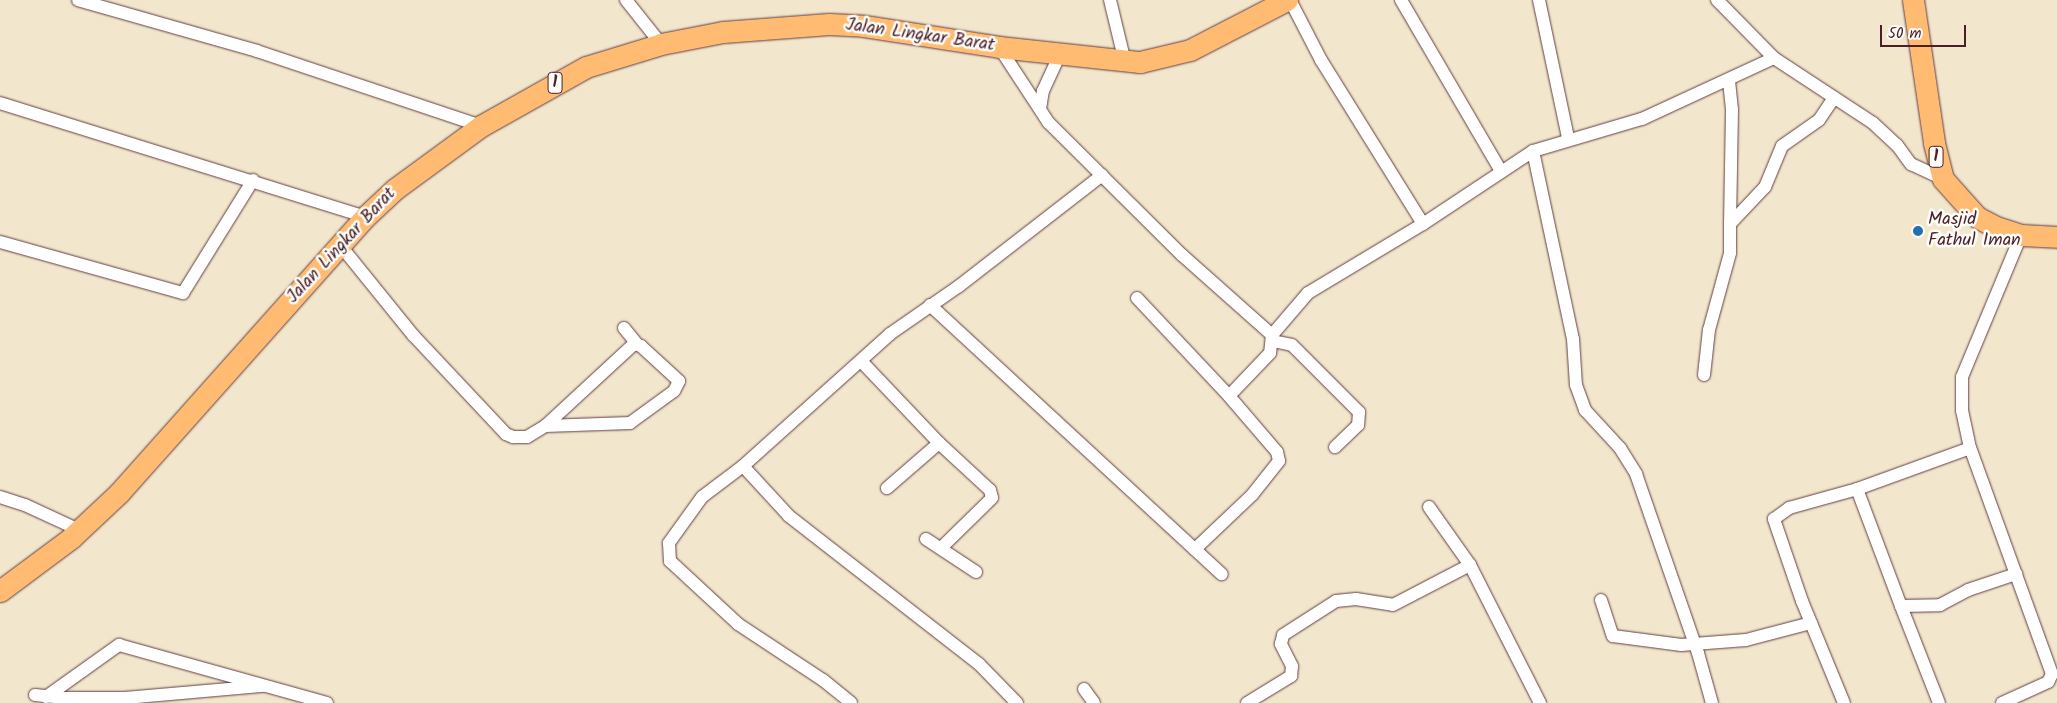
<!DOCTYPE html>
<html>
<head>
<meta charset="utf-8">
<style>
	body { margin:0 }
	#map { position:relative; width:2057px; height:703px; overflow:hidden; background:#f2e7cc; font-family:Kalam,sans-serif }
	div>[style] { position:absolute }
	.roads { filter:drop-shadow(0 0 1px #633d43) drop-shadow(0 0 1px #633d43) }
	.minor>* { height:12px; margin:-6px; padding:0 6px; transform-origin:6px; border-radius:6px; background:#fff }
	.trunk>* { height:21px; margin:-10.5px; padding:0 10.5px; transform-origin:10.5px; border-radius:10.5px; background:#ffbb71 }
	.dots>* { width:14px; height:14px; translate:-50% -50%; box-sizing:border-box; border:2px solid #fdfcf7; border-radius:50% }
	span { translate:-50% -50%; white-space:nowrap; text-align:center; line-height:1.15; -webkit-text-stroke:5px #fdfcf7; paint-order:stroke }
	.shield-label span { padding:1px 4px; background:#fdfcf7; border:1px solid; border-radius:4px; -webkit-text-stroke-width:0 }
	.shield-label { font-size:16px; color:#4a1f2b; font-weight:700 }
	.street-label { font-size:18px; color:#4a1f2b }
	.poi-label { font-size:18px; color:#4a1f2b }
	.left { translate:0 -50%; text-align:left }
	.scale { position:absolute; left:1880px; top:25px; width:86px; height:22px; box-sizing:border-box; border:2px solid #4a1f2b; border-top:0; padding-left:6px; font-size:15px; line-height:18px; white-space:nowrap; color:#4a1f2b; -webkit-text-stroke:4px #fdfcf7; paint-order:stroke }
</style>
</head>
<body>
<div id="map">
	<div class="roads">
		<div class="minor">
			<i style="left:78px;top:0;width:186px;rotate:15.9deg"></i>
			<i style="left:257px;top:51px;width:236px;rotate:18.5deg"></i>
			<i style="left:626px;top:0;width:56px;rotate:51.5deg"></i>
			<i style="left:1110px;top:0;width:64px;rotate:76.4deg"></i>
			<i style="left:1290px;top:0;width:68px;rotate:62.7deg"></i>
			<i style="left:1321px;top:60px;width:193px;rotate:58.1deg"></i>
			<i style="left:1401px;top:0;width:198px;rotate:59.7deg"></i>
			<i style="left:1539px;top:0;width:141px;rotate:78.1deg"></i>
			<i style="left:1717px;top:0;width:81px;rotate:45.5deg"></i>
			<i style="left:1774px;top:58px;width:118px;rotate:33.3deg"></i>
			<i style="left:1873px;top:123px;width:33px;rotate:43deg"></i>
			<i style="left:1897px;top:145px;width:24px;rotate:54deg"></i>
			<i style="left:1911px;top:164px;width:35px;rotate:25deg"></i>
			<i style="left:999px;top:47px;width:90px;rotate:56.8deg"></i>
			<i style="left:1048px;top:122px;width:189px;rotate:44.8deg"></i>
			<i style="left:1182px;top:255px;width:120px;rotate:41.6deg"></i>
			<i style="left:1272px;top:335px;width:18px;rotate:96deg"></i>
			<i style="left:1270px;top:353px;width:59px;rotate:133.6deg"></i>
			<i style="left:1729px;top:81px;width:29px;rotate:84deg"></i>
			<i style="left:1732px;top:110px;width:114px;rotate:91deg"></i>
			<i style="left:0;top:103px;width:382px;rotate:17.3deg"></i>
			<i style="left:1040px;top:109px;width:18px;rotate:-81deg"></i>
			<i style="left:1043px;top:91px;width:41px;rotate:-65.3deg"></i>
			<i style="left:1533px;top:151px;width:192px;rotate:78deg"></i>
			<i style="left:1573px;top:339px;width:46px;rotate:86.3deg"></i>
			<i style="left:1576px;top:385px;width:27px;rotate:70deg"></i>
			<i style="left:1585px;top:410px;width:52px;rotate:47.4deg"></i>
			<i style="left:1620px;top:448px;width:31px;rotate:58deg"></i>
			<i style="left:1636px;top:474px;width:189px;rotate:70.9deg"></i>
			<i style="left:1698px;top:653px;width:52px;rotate:74.4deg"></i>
			<i style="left:0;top:242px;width:190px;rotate:15.6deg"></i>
			<i style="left:183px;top:293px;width:133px;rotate:-58.2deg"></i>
			<i style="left:340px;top:245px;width:116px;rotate:51deg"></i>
			<i style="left:413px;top:335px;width:136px;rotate:46.8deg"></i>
			<i style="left:506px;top:434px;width:8px;rotate:23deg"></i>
			<i style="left:513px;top:437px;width:14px"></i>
			<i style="left:527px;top:437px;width:21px;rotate:-31deg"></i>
			<i style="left:545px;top:426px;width:85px;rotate:-2deg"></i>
			<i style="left:630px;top:423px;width:54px;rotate:-36deg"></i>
			<i style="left:674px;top:391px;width:11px;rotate:-63deg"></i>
			<i style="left:679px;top:381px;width:52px;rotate:-137.4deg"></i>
			<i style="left:641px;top:346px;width:7px;rotate:-164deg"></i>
			<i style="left:634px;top:344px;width:121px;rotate:137.3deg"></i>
			<i style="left:1137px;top:298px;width:134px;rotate:46.8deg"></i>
			<i style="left:1229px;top:396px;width:74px;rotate:49.4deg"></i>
			<i style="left:1277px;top:452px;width:9px;rotate:77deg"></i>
			<i style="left:1279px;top:461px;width:43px;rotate:128.5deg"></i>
			<i style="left:1252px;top:495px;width:79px;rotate:136.5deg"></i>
			<i style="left:930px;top:305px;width:397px;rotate:42.7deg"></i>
			<i style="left:624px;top:328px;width:21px;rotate:51deg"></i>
			<i style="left:1272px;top:335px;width:55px;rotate:-49.4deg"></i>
			<i style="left:1308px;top:293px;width:134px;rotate:-31deg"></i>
			<i style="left:1423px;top:224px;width:132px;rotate:-33.6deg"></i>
			<i style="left:1533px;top:151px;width:114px;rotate:-16.4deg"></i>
			<i style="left:1642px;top:119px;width:145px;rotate:-24.8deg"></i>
			<i style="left:1273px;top:341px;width:19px;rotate:12deg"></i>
			<i style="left:1292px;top:345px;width:95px;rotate:45deg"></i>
			<i style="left:1359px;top:412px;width:13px;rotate:94deg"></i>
			<i style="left:1358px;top:425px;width:32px;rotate:136deg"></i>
			<i style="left:861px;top:361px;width:113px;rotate:46.4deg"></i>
			<i style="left:939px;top:443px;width:69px;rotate:139.1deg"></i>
			<i style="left:1704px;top:375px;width:45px;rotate:-83.7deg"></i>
			<i style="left:1709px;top:330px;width:80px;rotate:-74.7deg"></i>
			<i style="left:1730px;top:253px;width:29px;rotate:-90deg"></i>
			<i style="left:1730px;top:224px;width:51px;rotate:-46.6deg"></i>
			<i style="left:1765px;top:187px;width:44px;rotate:-67.5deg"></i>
			<i style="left:1782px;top:146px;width:45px;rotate:-35.1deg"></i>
			<i style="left:1819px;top:120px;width:27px;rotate:-56deg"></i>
			<i style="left:939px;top:443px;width:69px;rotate:42.7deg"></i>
			<i style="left:990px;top:490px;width:8px;rotate:76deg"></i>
			<i style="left:992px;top:498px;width:71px;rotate:135.6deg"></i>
			<i style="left:743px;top:466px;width:51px;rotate:142.9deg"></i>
			<i style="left:702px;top:497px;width:57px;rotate:125.7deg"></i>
			<i style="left:669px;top:543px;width:18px;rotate:87deg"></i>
			<i style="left:670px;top:561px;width:93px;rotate:42.8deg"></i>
			<i style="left:738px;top:624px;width:102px;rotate:33.4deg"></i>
			<i style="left:823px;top:680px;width:36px;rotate:39deg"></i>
			<i style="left:1857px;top:489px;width:125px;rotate:69.4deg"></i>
			<i style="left:1901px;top:606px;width:39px;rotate:-1deg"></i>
			<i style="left:1940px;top:605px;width:32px;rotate:-28deg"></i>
			<i style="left:1968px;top:590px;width:51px;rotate:-18.4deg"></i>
			<i style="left:0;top:497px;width:26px;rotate:18deg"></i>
			<i style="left:25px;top:505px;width:60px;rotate:24.8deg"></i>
			<i style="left:1429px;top:507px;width:71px;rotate:54.7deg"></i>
			<i style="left:1470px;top:565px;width:155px;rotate:63.1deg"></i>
			<i style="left:926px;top:539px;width:60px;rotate:33.4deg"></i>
			<i style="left:1601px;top:600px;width:38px;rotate:72deg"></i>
			<i style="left:1613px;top:636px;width:69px;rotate:7.5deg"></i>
			<i style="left:1681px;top:645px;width:65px;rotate:-4.4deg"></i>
			<i style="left:1746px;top:640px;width:67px;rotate:-14.7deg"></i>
			<i style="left:1901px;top:606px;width:104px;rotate:68.6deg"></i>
			<i style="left:1084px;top:689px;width:17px;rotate:54deg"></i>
			<i style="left:35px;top:695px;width:27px;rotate:6deg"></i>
			<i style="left:62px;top:698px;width:63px"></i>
			<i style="left:125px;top:698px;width:139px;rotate:-5deg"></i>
			<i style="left:46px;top:697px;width:90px;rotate:-35.5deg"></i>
			<i style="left:119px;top:645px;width:216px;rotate:15.6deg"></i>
			<i style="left:1017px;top:703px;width:54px;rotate:-134.3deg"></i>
			<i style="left:979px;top:664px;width:241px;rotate:-142.1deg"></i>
			<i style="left:789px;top:516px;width:68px;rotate:-132.6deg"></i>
			<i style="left:743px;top:466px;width:198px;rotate:-41.9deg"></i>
			<i style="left:890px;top:334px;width:84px;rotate:-34.8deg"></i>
			<i style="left:959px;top:286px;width:181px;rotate:-37.8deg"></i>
			<i style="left:1247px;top:703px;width:52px;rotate:-31.5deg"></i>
			<i style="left:1291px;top:676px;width:10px;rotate:-84deg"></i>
			<i style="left:1292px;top:666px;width:25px;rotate:-117deg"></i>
			<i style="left:1281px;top:644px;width:9px;rotate:-77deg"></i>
			<i style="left:1283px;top:635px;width:63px;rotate:-32.7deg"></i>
			<i style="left:1336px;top:601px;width:20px;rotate:-6deg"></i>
			<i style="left:1356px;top:599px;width:37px;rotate:9deg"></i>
			<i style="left:1393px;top:605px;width:87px;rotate:-27.5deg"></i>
			<i style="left:1844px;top:703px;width:110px;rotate:-112.4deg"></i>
			<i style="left:1802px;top:601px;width:87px;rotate:-108.9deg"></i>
			<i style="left:1774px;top:519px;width:19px;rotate:-36deg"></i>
			<i style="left:1789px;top:508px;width:71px;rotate:-15.6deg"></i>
			<i style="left:1857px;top:489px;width:120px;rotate:-19.9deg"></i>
			<i style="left:2002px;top:703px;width:51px;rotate:-24.5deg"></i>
			<i style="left:2048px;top:682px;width:9px;rotate:-63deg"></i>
			<i style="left:2052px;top:674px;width:240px;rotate:-109.9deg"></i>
			<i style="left:1970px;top:448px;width:38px;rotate:-102deg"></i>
			<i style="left:1962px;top:411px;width:34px;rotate:-90deg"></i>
			<i style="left:1962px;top:377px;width:154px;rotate:-67.4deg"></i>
		</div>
		<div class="trunk">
			<i style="left:1913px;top:0;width:145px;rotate:81.6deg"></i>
			<i style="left:1934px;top:143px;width:37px;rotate:76deg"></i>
			<i style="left:1943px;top:179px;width:51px;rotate:48.2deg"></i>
			<i style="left:1977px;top:217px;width:21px;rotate:28deg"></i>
			<i style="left:1996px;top:227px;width:26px;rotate:18deg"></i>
			<i style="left:2021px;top:235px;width:36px;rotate:3deg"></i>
			<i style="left:0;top:591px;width:89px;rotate:-36.7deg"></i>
			<i style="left:71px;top:538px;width:66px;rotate:-43.2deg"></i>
			<i style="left:119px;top:493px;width:370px;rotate:-48.3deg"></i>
			<i style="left:365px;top:217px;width:41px;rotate:-43deg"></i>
			<i style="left:395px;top:189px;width:107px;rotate:-36.2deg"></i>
			<i style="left:481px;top:126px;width:120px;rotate:-29.3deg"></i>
			<i style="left:586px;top:67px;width:78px;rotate:-17deg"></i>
			<i style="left:661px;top:44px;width:63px;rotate:-11deg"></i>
			<i style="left:723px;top:32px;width:106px;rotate:-4.3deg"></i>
			<i style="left:829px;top:24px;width:35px;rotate:3deg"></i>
			<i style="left:864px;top:26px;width:137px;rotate:8.8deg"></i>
			<i style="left:999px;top:47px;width:142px;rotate:6.1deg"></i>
			<i style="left:1140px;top:62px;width:51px;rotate:-13.5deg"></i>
			<i style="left:1190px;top:50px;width:109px;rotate:-27.3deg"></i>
		</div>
	</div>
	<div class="dots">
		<i style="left:1918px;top:231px;background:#1f6fb2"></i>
	</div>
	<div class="shield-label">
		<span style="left:555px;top:83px">1</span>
		<span style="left:1936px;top:157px">1</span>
	</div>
	<div class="street-label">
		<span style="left:920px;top:36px;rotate:8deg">Jalan Lingkar Barat</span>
		<span style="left:342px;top:246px;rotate:-47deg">Jalan Lingkar Barat</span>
	</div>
	<div class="poi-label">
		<span class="left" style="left:1928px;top:231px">Masjid<br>Fathul Iman</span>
	</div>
	<div class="scale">50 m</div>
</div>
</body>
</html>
